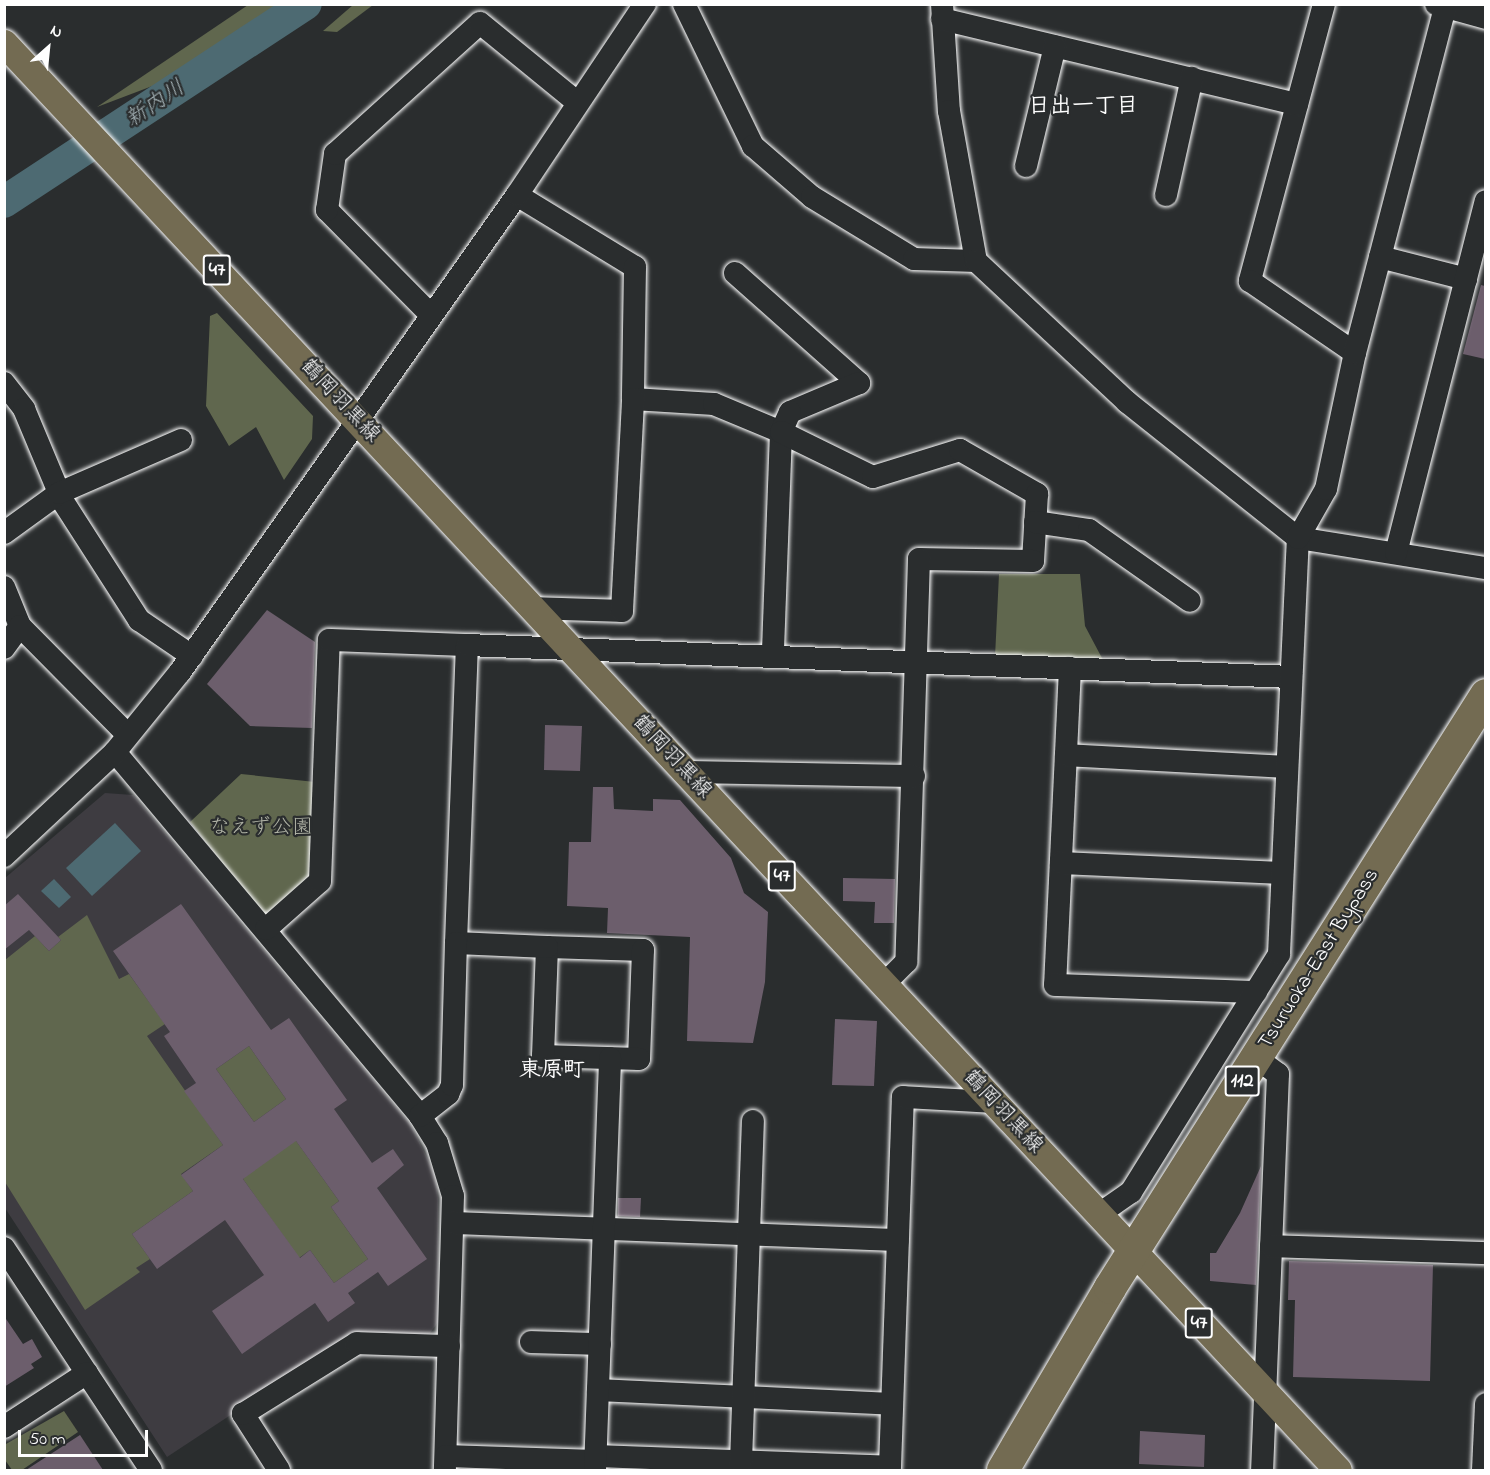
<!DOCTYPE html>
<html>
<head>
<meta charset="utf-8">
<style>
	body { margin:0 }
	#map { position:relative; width:1490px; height:1475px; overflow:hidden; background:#2a2d2e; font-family:"Indie Flower","Klee One",sans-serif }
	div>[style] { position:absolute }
	.built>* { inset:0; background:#3e3c41 }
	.green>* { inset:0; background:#60674e }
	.water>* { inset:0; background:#4d6a72 }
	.river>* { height:32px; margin:-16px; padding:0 16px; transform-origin:16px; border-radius:16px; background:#4d6a72 }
	.building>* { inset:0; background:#6c5e6c }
	.roads { filter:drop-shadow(0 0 2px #fff) drop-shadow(0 0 2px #fff) }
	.minor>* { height:22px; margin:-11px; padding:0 11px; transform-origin:11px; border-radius:11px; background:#2a2d2e }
	.major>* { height:27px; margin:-13.5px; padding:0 13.5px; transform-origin:13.5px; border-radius:13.5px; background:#736b52 }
	.highway>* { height:32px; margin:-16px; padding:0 16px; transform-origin:16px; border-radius:16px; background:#736b52 }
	span { translate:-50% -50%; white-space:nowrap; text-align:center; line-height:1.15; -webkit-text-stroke:4.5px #2a2d2e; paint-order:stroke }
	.shield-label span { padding:2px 4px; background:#2a2d2e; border:2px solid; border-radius:4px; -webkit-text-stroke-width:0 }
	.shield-label { font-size:20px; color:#fff; font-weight:700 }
	.street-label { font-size:21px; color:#fff }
	.park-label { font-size:21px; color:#b0b3a6 }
	.water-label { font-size:22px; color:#a6b4b8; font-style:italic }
	.neighbourhood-label { font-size:22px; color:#fff; font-weight:700 }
	.frame { position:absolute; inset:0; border:6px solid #fff; pointer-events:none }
	.north { position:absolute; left:18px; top:18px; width:60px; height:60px; -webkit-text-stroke:4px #2a2d2e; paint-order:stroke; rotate:27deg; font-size:16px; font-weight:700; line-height:24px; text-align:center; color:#fff }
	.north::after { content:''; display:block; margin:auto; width:21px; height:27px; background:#fff; clip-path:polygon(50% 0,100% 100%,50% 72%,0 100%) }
	.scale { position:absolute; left:18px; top:1430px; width:130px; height:27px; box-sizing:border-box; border:3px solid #fff; border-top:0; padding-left:8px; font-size:18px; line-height:21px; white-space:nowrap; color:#fff; -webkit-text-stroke:4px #2a2d2e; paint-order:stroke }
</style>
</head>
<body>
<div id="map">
	<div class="built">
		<i style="clip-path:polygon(105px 793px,133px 795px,411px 1125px,435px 1174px,438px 1198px,438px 1322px,428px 1336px,353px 1334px,167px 1457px,5px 1208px,5px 878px)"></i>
	</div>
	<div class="green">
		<i style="clip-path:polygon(248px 5px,294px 5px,155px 85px,97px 107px)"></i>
		<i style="clip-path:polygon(353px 5px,373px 5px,337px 32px,323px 31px)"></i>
		<i style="clip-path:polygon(217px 313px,313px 416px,312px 439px,284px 480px,256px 427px,229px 446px,206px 406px,210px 316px)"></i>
		<i style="clip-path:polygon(999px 574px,1080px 574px,1085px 626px,1103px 660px,995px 657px)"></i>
		<i style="clip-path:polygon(241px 774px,315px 782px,312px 880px,267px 920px,190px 822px)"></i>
		<i style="clip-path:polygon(87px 915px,119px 979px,129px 974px,165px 1024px,147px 1036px,223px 1145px,181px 1174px,193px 1191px,132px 1234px,150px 1259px,136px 1268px,140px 1272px,85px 1310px,5px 1182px,5px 960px,35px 936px,49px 951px,61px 940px,58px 937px)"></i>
		<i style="clip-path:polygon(249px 1046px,286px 1099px,254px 1122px,216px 1069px)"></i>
		<i style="clip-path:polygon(284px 1124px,339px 1201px,331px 1207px,368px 1259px,334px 1283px,310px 1250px,299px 1258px,243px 1179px)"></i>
		<i style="clip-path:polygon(64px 1411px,78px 1432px,22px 1470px,12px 1470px,5px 1460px,6px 1444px)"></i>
	</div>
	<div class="water">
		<i style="clip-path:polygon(115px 823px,141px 851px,92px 896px,66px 868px)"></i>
		<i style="clip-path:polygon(54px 879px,71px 897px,59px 908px,41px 891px)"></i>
	</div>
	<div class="river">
		<i style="left:4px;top:202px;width:361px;rotate:-33.3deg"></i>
	</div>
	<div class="building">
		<i style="clip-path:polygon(1481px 285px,1485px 286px,1485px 359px,1463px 354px)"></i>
		<i style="clip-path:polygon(267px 610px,315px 642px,312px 728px,250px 726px,207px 684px)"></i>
		<i style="clip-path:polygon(545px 725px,582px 726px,580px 771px,544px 770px)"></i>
		<i style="clip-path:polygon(593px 787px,613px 787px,614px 809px,653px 811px,653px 799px,680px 800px,731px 858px,744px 893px,768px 912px,765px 982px,753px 1043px,687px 1041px,690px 937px,607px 933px,608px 908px,567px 906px,569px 842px,591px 842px)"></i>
		<i style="clip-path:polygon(843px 878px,895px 879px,894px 923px,874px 923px,875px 902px,843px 901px)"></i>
		<i style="clip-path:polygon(18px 894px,61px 940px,49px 951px,29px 930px,4px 950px,4px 906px)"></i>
		<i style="clip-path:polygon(evenodd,181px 904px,271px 1030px,289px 1018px,347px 1100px,334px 1109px,372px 1163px,393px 1149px,404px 1165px,377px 1188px,427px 1259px,388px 1286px,378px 1272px,348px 1293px,355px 1303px,328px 1322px,315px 1303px,242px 1354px,212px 1311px,264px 1275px,225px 1220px,157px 1269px,132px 1234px,193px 1191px,181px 1175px,223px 1145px,184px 1091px,196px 1083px,164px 1036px,170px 1032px,113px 951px,181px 904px,249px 1046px,286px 1099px,254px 1122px,216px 1069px,249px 1046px,181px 904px,296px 1141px,339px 1201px,331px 1207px,368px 1259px,334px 1283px,310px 1250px,300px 1258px,243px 1179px,296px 1141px)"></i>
		<i style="clip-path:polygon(835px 1019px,877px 1021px,874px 1086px,832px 1085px)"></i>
		<i style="clip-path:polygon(1261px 1166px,1256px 1285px,1210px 1281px,1210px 1253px,1216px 1253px,1240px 1213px)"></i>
		<i style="clip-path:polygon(618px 1198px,641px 1198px,640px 1217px,618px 1216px)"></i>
		<i style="clip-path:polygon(1289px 1261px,1433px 1265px,1430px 1381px,1293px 1377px,1295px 1300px,1288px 1300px)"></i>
		<i style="clip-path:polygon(4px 1316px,23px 1344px,32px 1339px,42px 1357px,31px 1364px,34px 1368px,4px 1387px)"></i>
		<i style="clip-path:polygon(1140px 1431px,1205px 1435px,1204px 1467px,1139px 1464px)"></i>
		<i style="clip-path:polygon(80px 1435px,103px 1470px,26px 1470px)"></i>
	</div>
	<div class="roads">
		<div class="minor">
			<i style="left:684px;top:4px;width:158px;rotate:64.1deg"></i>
			<i style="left:753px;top:146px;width:78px;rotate:40.8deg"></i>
			<i style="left:812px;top:197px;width:119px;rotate:31.3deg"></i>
			<i style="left:914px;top:259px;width:62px;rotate:1.8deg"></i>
			<i style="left:942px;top:4px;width:107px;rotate:86.3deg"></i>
			<i style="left:949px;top:111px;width:152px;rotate:79.8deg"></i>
			<i style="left:976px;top:261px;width:207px;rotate:43deg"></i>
			<i style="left:1127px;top:402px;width:218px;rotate:38.5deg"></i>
			<i style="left:1298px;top:538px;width:190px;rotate:9.1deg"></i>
			<i style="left:1324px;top:4px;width:287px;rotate:105deg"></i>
			<i style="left:1250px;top:281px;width:127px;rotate:34.4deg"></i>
			<i style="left:1436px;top:4px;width:52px;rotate:15.6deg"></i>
			<i style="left:942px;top:19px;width:365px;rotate:13.5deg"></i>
			<i style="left:1026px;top:166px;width:123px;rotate:-76.4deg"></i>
			<i style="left:517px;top:195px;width:138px;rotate:31.4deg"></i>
			<i style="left:635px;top:267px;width:132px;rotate:90.9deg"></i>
			<i style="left:633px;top:399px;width:81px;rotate:3.5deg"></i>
			<i style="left:714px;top:404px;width:73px;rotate:22.7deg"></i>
			<i style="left:781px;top:432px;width:223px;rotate:92.1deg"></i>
			<i style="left:1166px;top:195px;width:120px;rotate:-77.5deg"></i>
			<i style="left:1380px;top:257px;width:89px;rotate:14.3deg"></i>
			<i style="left:735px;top:273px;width:166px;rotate:41.6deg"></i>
			<i style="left:859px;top:383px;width:75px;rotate:157.2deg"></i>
			<i style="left:790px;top:412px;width:22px;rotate:114deg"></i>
			<i style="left:781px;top:432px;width:102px;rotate:26.1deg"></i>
			<i style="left:873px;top:477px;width:91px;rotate:-17.2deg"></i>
			<i style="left:960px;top:450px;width:89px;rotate:29.7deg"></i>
			<i style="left:1037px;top:494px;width:67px;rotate:93.4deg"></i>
			<i style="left:1033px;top:561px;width:114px;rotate:-179deg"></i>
			<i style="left:919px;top:559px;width:403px;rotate:91.8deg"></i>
			<i style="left:906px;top:962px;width:31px;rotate:135deg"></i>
			<i style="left:431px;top:315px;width:148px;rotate:-134.7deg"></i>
			<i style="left:327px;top:210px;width:57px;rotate:-81.9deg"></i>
			<i style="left:335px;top:154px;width:195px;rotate:-42.1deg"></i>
			<i style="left:480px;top:23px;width:125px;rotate:39.2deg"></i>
			<i style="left:4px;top:383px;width:33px;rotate:52deg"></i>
			<i style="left:24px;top:409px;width:99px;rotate:67.3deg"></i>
			<i style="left:62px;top:500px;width:143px;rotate:57.3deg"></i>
			<i style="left:139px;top:620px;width:64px;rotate:34.2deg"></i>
			<i style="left:1035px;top:522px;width:55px;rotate:8.4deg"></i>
			<i style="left:1089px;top:530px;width:123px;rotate:35.1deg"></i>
			<i style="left:4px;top:533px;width:68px;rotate:-36deg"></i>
			<i style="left:59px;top:493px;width:133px;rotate:-23.5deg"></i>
			<i style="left:1396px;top:553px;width:363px;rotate:-75.7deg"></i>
			<i style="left:4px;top:587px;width:42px;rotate:67.7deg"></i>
			<i style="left:20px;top:626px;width:27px;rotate:126deg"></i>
			<i style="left:533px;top:608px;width:89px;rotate:1.9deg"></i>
			<i style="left:622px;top:611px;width:212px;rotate:-87deg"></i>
			<i style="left:20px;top:626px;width:153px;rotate:45.3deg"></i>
			<i style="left:1070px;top:668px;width:317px;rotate:92.7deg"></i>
			<i style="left:1055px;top:985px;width:201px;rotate:2deg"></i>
			<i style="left:115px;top:752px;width:475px;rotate:50deg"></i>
			<i style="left:420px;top:1116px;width:32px;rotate:58deg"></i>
			<i style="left:437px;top:1143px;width:55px;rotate:73.2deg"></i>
			<i style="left:453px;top:1196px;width:274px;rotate:91.7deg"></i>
			<i style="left:1066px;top:755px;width:220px;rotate:3.1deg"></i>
			<i style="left:686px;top:772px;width:228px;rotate:1deg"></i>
			<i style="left:4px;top:856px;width:152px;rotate:-43.1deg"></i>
			<i style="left:115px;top:752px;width:103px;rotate:-50.9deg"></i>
			<i style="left:180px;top:672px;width:584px;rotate:-54.76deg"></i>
			<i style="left:517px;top:195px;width:230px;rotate:-56.2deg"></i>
			<i style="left:1061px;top:863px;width:221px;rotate:2.6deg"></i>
			<i style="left:266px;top:929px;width:72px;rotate:-41.6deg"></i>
			<i style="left:320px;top:881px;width:241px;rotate:-87.9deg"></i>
			<i style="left:329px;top:640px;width:138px;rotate:2.1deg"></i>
			<i style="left:547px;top:947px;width:96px;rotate:1.8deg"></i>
			<i style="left:643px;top:950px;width:109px;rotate:92.1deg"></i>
			<i style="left:639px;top:1059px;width:96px;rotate:-178.2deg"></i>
			<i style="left:543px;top:1056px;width:109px;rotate:-87.9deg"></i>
			<i style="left:547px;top:947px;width:91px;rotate:-177.5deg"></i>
			<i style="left:456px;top:943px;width:298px;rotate:-87.9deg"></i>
			<i style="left:467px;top:645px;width:825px;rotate:2.22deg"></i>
			<i style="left:1256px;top:1058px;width:27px;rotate:36deg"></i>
			<i style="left:1278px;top:1074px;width:396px;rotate:92.3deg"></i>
			<i style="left:420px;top:1116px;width:36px;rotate:-38deg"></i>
			<i style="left:448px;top:1094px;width:10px;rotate:-66deg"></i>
			<i style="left:452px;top:1085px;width:142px;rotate:-88.4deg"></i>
			<i style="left:1098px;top:1215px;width:40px;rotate:-34.9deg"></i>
			<i style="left:1131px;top:1192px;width:280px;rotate:-58.1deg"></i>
			<i style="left:1279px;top:954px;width:416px;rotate:-87.4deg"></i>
			<i style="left:1298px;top:538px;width:56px;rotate:-60.3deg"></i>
			<i style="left:1326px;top:489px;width:139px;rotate:-78deg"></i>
			<i style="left:1355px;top:353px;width:358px;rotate:-75.4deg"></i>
			<i style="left:453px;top:1223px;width:445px;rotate:2.2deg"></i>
			<i style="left:1271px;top:1246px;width:215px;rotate:1.9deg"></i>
			<i style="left:4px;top:1248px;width:266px;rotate:56.5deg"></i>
			<i style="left:531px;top:1342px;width:69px;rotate:1.7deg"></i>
			<i style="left:598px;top:1390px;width:294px;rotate:2.7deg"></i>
			<i style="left:4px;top:1427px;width:99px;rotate:-33deg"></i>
			<i style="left:446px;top:1456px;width:150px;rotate:1.9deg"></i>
			<i style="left:596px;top:1456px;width:294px;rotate:2.1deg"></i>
			<i style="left:890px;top:1467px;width:370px;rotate:-88deg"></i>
			<i style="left:903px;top:1097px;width:90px;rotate:3.2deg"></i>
			<i style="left:741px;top:1462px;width:341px;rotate:-88deg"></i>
			<i style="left:279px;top:1470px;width:67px;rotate:-122.7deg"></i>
			<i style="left:243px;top:1414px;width:134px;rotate:-31.9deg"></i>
			<i style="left:357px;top:1343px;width:92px;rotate:1.9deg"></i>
			<i style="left:595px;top:1470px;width:412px;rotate:-87.9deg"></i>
			<i style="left:1483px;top:1470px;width:66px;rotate:-87.4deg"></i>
		</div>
		<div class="major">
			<i style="left:4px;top:43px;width:1953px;rotate:46.93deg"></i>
		</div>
		<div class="highway">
			<i style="left:1003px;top:1470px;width:211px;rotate:-59.5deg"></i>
			<i style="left:1110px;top:1288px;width:702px;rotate:-57.62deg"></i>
		</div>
	</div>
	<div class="shield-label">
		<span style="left:217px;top:270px">47</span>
		<span style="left:782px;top:876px">47</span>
		<span style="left:1242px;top:1081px">112</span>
		<span style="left:1199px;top:1323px">47</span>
	</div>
	<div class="street-label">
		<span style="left:340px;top:401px;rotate:47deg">鶴岡羽黒線</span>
		<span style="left:672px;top:757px;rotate:47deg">鶴岡羽黒線</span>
		<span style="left:1319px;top:959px;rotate:-58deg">Tsuruoka-East Bypass</span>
		<span style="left:1003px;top:1112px;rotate:47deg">鶴岡羽黒線</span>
	</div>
	<div class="park-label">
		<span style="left:261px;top:828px">なえず公園</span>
	</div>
	<div class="water-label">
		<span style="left:156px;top:105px;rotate:-34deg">新内川</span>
	</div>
	<div class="neighbourhood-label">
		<span style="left:1083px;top:108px">日出一丁目</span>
		<span style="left:552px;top:1072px">東原町</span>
	</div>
	<div class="frame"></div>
	<div class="north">N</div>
	<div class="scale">50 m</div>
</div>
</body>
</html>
